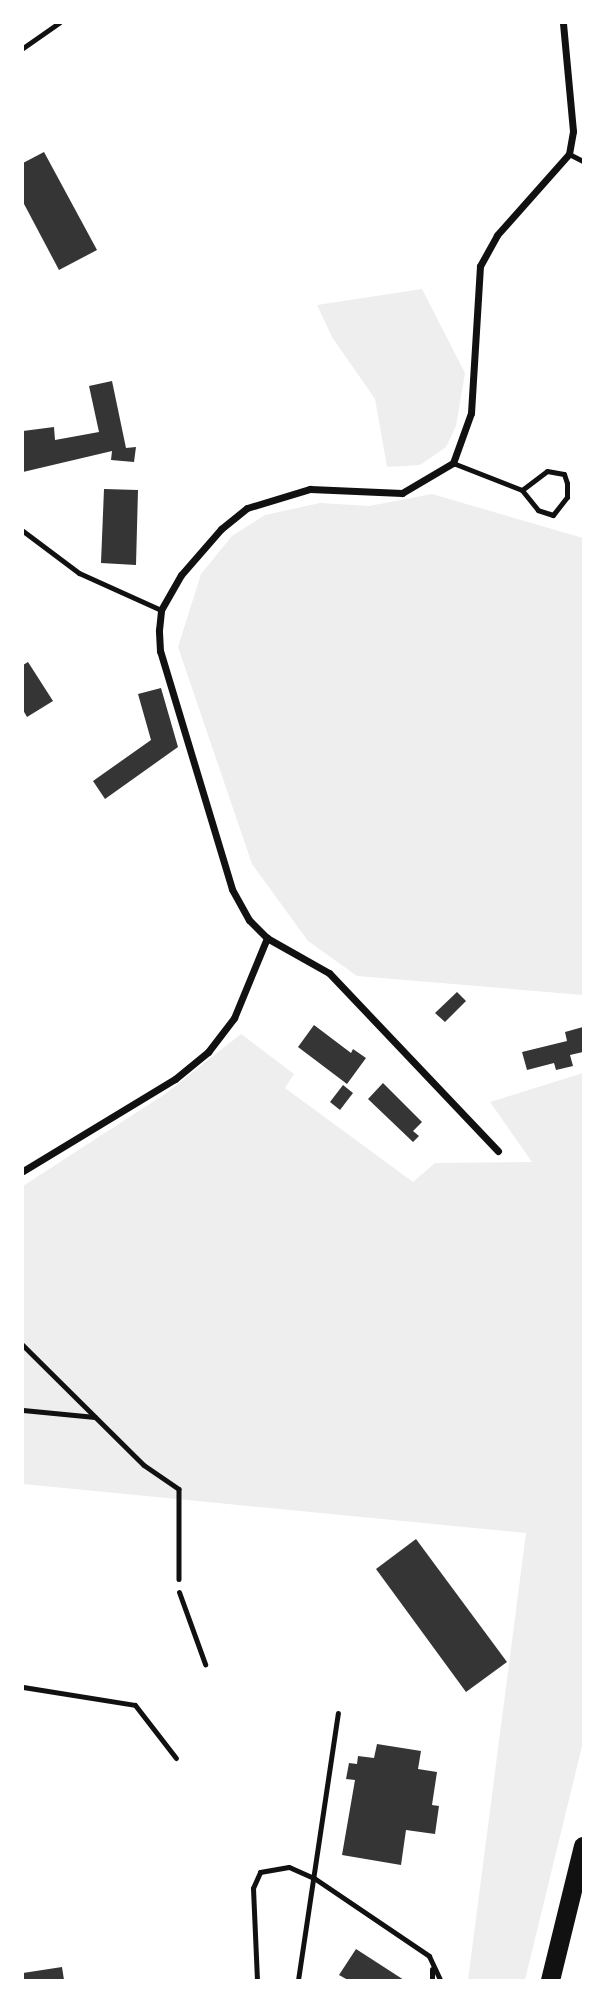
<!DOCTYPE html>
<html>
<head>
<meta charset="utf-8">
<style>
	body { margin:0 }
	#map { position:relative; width:606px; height:2003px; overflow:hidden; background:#fff; font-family:Helvetica,sans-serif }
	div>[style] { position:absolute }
	.green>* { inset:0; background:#eee }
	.building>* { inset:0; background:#353535 }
	.path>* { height:4.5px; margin:-2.25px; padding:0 2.25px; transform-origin:2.25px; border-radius:2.25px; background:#111 }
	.service>* { height:5px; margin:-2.5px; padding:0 2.5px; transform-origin:2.5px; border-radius:2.5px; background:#111 }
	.minor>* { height:7px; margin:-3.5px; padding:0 3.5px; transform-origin:3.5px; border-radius:3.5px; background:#111 }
	.trunk>* { height:19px; margin:-9.5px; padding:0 9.5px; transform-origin:9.5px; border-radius:9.5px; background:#111 }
	span { translate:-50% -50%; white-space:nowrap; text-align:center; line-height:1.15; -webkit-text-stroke:5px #fff; paint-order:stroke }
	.frame { position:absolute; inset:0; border:24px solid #fff; pointer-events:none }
</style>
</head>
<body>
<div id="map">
	<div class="green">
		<i style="clip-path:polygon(422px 289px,465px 373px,456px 426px,446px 447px,420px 465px,387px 467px,375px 399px,332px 337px,317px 305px)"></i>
		<i style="clip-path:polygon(432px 494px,583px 538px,583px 995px,357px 976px,308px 941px,252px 864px,178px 647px,201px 574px,232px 536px,265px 515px,320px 503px,369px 506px)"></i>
		<i style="clip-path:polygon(241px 1034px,294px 1074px,285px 1088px,413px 1182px,435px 1163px,532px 1162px,490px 1102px,583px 1073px,583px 1742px,525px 1980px,468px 1980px,526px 1533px,23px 1484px,23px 1186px,165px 1094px)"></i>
	</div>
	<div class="building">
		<i style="clip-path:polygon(44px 152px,97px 250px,59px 270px,23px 202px,23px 163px)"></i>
		<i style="clip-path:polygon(112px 381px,126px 448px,136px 447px,134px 462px,111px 460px,112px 451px,23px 472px,23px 431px,54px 427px,55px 440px,99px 432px,89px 386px)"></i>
		<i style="clip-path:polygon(104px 489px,138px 490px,136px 565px,101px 563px)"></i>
		<i style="clip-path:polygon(28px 662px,53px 701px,27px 717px,23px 710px,23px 665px)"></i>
		<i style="clip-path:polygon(161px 688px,178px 747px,105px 799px,93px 781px,151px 740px,138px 694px)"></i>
		<i style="clip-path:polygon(457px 992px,466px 1001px,445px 1022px,435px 1013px)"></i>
		<i style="clip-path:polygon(314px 1025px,351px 1053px,353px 1049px,366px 1058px,347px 1084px,298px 1047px)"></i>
		<i style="clip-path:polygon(583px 1027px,583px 1052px,570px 1055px,573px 1066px,556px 1070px,554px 1063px,527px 1070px,522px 1052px,567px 1041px,565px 1032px)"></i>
		<i style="clip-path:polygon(383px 1083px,422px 1122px,413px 1131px,419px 1136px,413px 1142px,368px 1099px)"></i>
		<i style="clip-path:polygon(343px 1085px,353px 1093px,340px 1110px,330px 1102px)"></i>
		<i style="clip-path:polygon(416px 1539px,507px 1662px,466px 1692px,376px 1569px)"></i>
		<i style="clip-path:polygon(377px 1744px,421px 1751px,418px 1769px,437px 1772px,432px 1805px,439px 1806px,435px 1834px,406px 1830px,401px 1865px,342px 1855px,355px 1780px,346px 1779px,349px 1763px,357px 1764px,358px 1756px,374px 1758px)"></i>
		<i style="clip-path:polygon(356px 1949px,404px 1980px,348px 1980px,339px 1975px)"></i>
		<i style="clip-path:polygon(62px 1967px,64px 1980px,23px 1980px,23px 1973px)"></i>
	</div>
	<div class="path">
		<i style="left:23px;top:48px;width:44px;rotate:-34.8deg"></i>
		<i style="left:23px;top:1345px;width:170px;rotate:44.8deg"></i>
		<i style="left:144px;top:1465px;width:42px;rotate:34.4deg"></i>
		<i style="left:179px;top:1489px;width:90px;rotate:90deg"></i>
		<i style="left:23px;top:1410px;width:72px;rotate:5.6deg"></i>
	</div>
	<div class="service">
		<i style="left:569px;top:154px;width:16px;rotate:27deg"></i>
		<i style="left:453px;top:463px;width:74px;rotate:21.4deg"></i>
		<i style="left:522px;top:490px;width:31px;rotate:-37deg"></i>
		<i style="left:547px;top:471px;width:17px;rotate:10deg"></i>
		<i style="left:564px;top:474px;width:9px;rotate:72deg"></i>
		<i style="left:567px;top:483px;width:14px;rotate:90deg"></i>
		<i style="left:567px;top:497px;width:23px;rotate:128deg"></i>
		<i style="left:553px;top:515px;width:16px;rotate:-162deg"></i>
		<i style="left:538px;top:510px;width:26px;rotate:-129deg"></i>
		<i style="left:23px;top:531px;width:70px;rotate:36.9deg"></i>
		<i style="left:79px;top:573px;width:90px;rotate:24.3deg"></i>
		<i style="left:179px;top:1592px;width:77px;rotate:70.1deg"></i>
		<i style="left:23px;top:1687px;width:113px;rotate:9.1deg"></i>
		<i style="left:135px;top:1705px;width:67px;rotate:52.3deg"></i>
		<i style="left:257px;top:1980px;width:92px;rotate:-92.5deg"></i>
		<i style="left:253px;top:1888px;width:17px;rotate:-66deg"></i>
		<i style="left:260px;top:1872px;width:29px;rotate:-10deg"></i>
		<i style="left:289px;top:1867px;width:27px;rotate:24deg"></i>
		<i style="left:314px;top:1878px;width:139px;rotate:34.1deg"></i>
		<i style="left:429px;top:1956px;width:26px;rotate:65deg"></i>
		<i style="left:298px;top:1980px;width:270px;rotate:-81.5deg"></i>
		<i style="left:432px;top:1980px;width:11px;rotate:-90deg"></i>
	</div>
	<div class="minor">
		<i style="left:498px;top:1151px;width:245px;rotate:-133.5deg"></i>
		<i style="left:329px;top:973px;width:71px;rotate:-150.6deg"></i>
		<i style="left:267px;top:938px;width:25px;rotate:-135deg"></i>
		<i style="left:249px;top:920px;width:35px;rotate:-119deg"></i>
		<i style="left:232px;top:889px;width:249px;rotate:-106.8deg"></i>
		<i style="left:160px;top:651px;width:21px;rotate:-93deg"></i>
		<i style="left:159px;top:630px;width:20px;rotate:-84deg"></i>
		<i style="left:161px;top:610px;width:40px;rotate:-60.3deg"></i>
		<i style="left:181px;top:575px;width:61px;rotate:-49deg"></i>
		<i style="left:221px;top:529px;width:33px;rotate:-39deg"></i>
		<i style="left:247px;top:508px;width:66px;rotate:-16.8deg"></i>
		<i style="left:310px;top:489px;width:92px;rotate:2.5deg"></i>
		<i style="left:402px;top:493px;width:59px;rotate:-30.5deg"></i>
		<i style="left:453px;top:463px;width:53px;rotate:-70.2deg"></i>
		<i style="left:471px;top:413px;width:147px;rotate:-86.5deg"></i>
		<i style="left:480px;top:266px;width:35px;rotate:-61deg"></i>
		<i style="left:497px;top:235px;width:108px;rotate:-48.4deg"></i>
		<i style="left:569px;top:154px;width:23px;rotate:-80deg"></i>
		<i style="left:573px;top:131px;width:108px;rotate:-95.3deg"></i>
		<i style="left:23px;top:1171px;width:178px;rotate:-31.2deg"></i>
		<i style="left:175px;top:1079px;width:43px;rotate:-39.3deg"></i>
		<i style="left:208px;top:1052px;width:43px;rotate:-52.6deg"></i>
		<i style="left:234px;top:1018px;width:87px;rotate:-67.6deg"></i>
	</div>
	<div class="trunk">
		<i style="left:550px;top:1980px;width:138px;rotate:-76.2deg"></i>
	</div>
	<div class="frame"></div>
</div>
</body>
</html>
